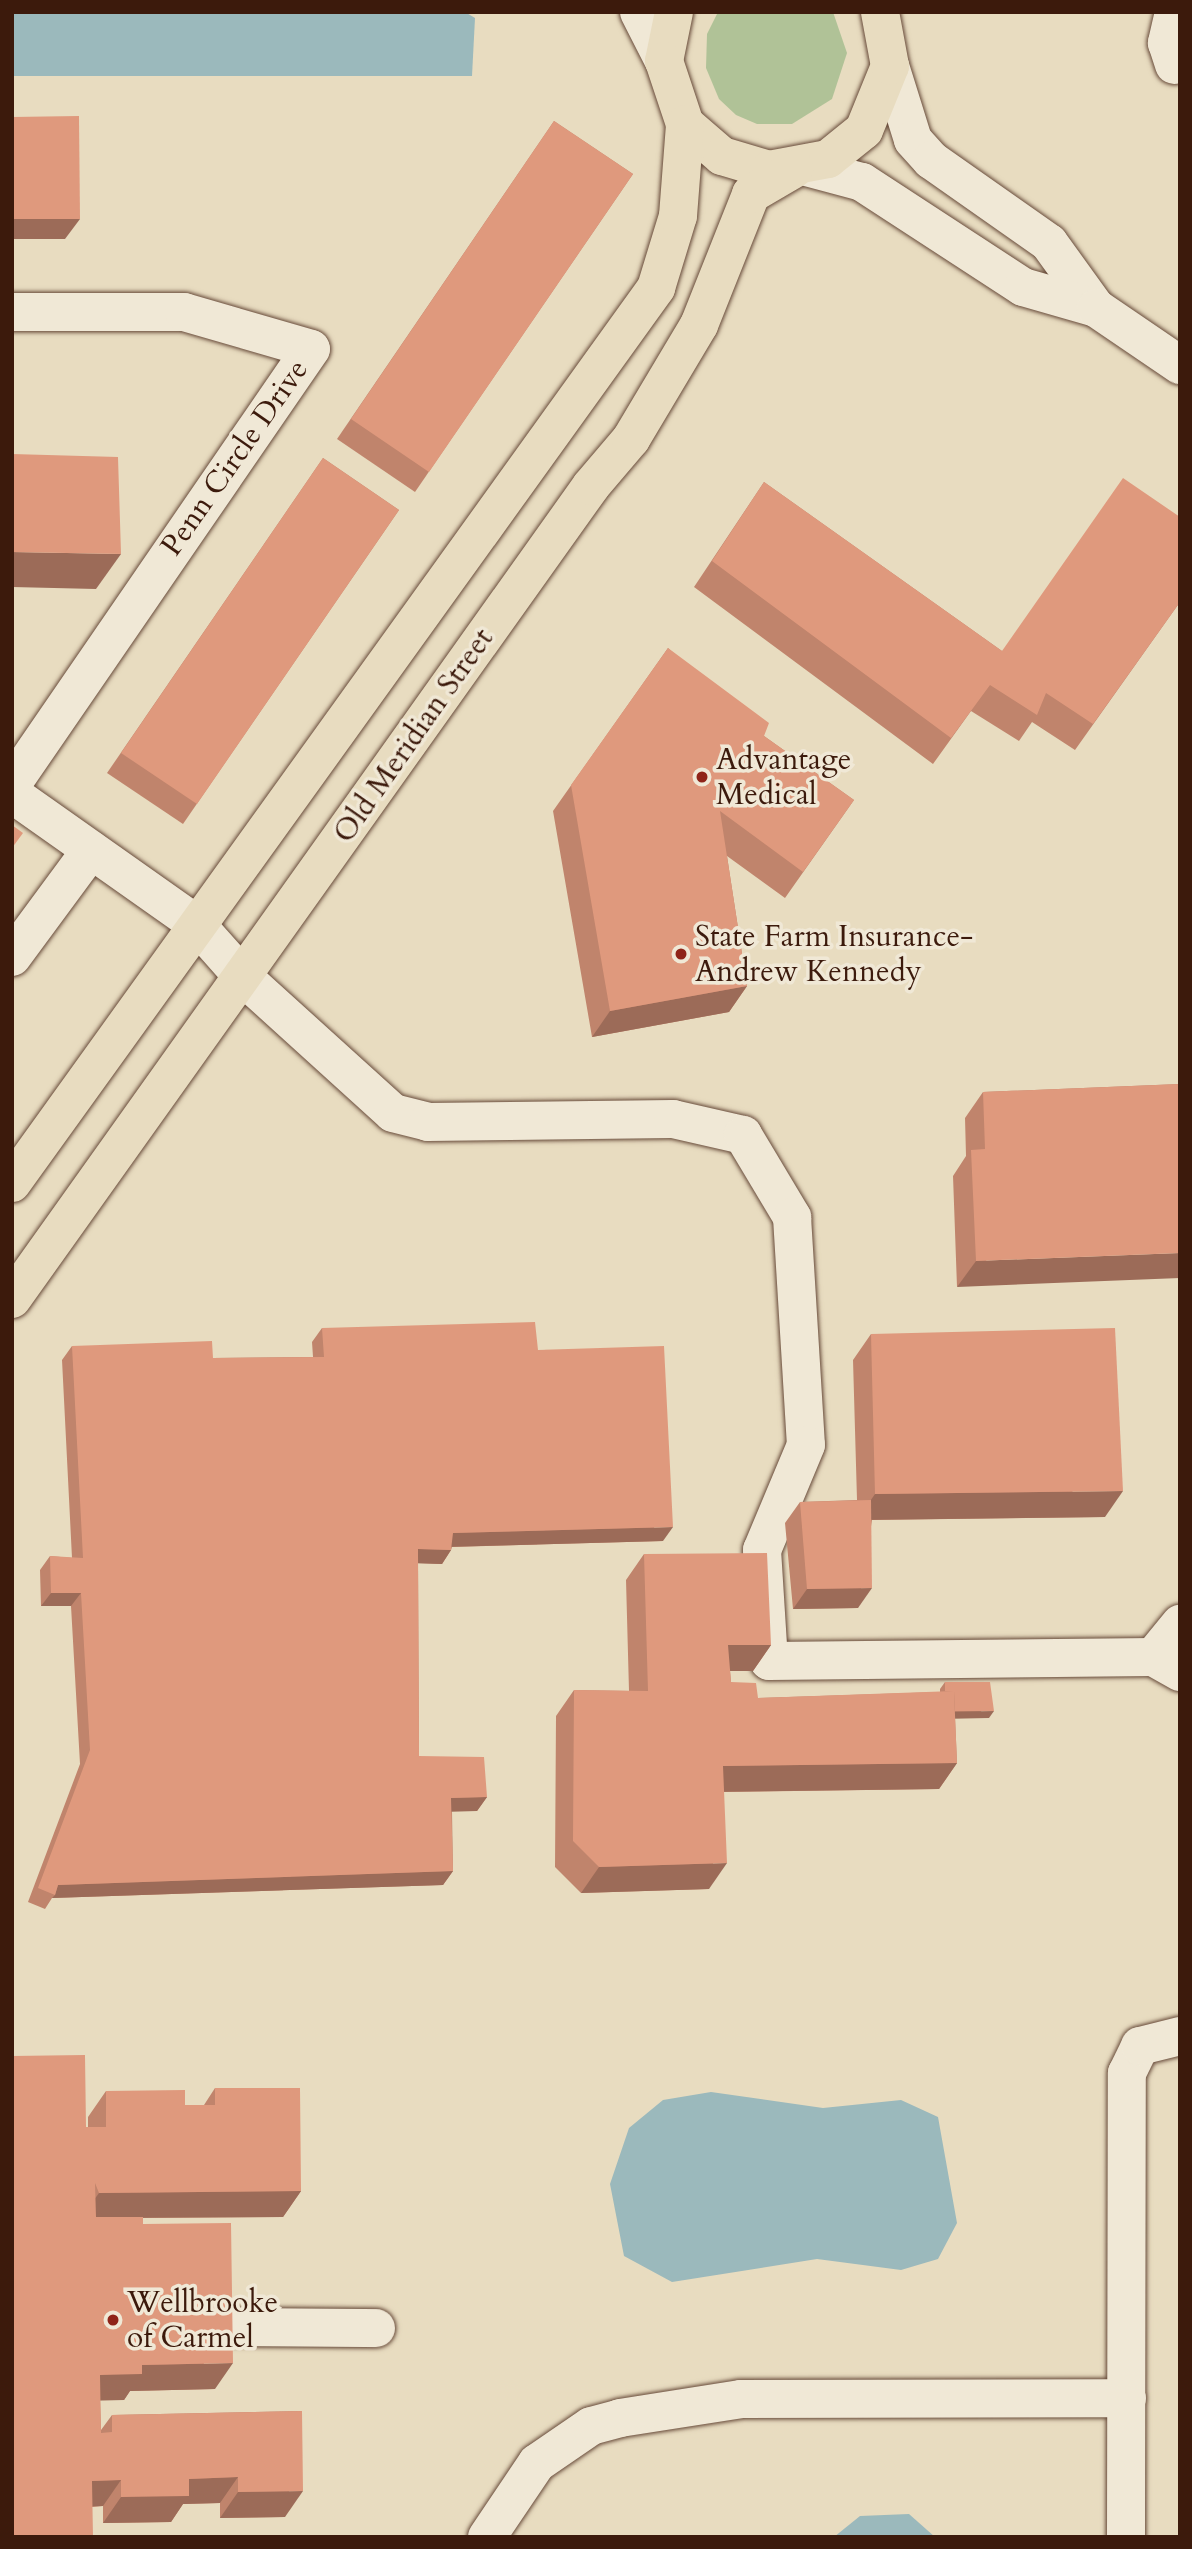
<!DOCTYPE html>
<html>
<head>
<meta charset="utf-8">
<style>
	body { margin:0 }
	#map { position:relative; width:1192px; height:2549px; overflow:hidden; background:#e8dcc0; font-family:Cardo,serif }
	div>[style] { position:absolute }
	.green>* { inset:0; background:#b0c297 }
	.water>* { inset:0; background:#9bb9bc }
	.roads { filter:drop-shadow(0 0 2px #674a39) drop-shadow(0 0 2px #674a39) }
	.minor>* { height:38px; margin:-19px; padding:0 19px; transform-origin:19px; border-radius:19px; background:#f0e8d6 }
	.major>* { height:38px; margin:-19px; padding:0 19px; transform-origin:19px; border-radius:19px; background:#e8dcc0 }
	.wall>* { inset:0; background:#c0846c }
	.shaded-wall>* { inset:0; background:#9c6b58 }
	.building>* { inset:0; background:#df997d }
	.dots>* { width:19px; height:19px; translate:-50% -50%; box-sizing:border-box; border:4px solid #f0e8d6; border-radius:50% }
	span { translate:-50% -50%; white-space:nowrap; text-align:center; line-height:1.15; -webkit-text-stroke:7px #f0e8d6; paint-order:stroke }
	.street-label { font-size:30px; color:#3c1a0c }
	.poi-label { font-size:30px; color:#3c1a0c }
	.left { translate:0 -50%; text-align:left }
	.frame { position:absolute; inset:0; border:14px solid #3c1a0c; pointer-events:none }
</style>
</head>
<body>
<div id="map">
	<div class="green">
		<i style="clip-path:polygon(718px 12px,833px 12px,847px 53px,832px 99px,792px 124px,757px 124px,736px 115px,719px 99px,706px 68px,707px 34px)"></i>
	</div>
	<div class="water">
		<i style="clip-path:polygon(12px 12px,465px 12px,475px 18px,472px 76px,12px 76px)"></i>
		<i style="clip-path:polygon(711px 2092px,823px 2108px,901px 2100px,938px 2117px,957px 2223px,938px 2259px,901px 2270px,817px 2259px,672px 2282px,624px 2256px,610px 2184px,629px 2128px,663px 2100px)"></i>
		<i style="clip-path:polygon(909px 2514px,935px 2537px,834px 2537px,860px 2516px)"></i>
	</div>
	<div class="roads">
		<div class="minor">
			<i style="left:639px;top:12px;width:55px;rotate:63deg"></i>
			<i style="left:1174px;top:12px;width:32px;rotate:103deg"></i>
			<i style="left:1167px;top:43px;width:23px;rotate:72deg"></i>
			<i style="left:890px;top:66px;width:77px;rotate:72.7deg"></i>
			<i style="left:913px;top:140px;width:27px;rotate:48deg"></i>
			<i style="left:931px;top:160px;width:144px;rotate:35.1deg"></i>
			<i style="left:1049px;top:243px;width:80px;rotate:54.1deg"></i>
			<i style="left:806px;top:167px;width:58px;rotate:15deg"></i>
			<i style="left:862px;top:182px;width:192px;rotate:33.1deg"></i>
			<i style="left:1023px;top:287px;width:76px;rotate:16deg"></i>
			<i style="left:1096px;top:308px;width:102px;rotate:34.2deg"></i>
			<i style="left:12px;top:312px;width:172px"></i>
			<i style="left:184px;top:312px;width:132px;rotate:16.2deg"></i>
			<i style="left:311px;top:349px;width:528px;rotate:124.5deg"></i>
			<i style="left:12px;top:794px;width:225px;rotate:35.2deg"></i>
			<i style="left:196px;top:924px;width:71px;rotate:48.4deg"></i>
			<i style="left:243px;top:977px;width:202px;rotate:42.2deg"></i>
			<i style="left:393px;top:1113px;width:36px;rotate:14deg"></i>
			<i style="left:428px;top:1122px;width:245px;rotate:-0.7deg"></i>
			<i style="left:673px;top:1119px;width:72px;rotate:12.9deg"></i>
			<i style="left:743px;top:1135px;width:96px;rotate:59.1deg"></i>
			<i style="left:792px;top:1217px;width:228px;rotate:86.5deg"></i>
			<i style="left:806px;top:1445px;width:114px;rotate:112.7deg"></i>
			<i style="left:762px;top:1550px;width:111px;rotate:86.4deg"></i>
			<i style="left:769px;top:1661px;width:384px;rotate:-0.6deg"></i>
			<i style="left:1153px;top:1657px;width:31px;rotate:29deg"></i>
			<i style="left:12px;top:957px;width:133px;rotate:-53.6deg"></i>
			<i style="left:1153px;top:1657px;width:43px;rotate:-50.7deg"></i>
			<i style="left:224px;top:2327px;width:152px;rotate:0.4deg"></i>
			<i style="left:487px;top:2537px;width:89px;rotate:-56deg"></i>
			<i style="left:537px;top:2463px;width:65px;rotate:-34.4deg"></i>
			<i style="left:591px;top:2426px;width:30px;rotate:-15deg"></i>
			<i style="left:620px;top:2418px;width:122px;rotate:-8.9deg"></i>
			<i style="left:741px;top:2399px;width:386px;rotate:-0.1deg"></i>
			<i style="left:1126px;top:2537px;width:464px;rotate:-89.9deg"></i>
			<i style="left:1127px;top:2073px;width:30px;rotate:-64deg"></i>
			<i style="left:1140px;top:2046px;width:41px;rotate:-14deg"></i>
		</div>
		<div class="major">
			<i style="left:674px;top:12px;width:50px;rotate:101.5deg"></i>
			<i style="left:664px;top:61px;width:66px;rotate:71.6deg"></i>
			<i style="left:685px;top:124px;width:49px;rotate:40.9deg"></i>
			<i style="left:722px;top:156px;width:49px;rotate:16.6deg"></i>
			<i style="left:769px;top:170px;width:60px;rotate:-10.6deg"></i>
			<i style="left:828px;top:159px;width:46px;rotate:-38.9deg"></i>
			<i style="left:864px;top:130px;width:69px;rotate:-67.9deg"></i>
			<i style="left:890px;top:66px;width:55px;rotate:-100.5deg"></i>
			<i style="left:12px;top:1183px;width:1103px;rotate:-54.26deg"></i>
			<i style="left:656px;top:288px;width:75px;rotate:-73deg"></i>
			<i style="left:678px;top:216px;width:92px;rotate:-85.6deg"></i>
			<i style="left:12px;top:1299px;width:998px;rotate:-54.54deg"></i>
			<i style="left:591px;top:486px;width:62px;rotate:-49.6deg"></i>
			<i style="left:631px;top:439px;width:133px;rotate:-59.2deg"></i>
			<i style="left:699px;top:325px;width:141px;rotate:-68.3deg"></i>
			<i style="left:751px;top:194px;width:50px;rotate:-30.2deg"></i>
		</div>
	</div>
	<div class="wall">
		<i style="clip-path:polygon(554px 121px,633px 174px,415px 492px,337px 439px)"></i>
		<i style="clip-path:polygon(323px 458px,399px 510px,183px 824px,107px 773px)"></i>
		<i style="clip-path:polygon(764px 482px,1002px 651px,1180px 602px,1075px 750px,1032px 722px,1019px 741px,971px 711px,933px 764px,694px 587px)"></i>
		<i style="clip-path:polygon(668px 648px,764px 736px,854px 800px,785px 898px,727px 856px,747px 986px,729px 1012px,592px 1037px,553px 811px)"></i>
		<i style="clip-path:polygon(1180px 1084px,957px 1287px,953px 1176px,966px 1156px,965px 1118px,983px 1092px)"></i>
		<i style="clip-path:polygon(322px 1328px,538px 1350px,663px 1541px,452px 1547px,451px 1550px,442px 1564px,418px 1563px,419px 1756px,487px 1797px,477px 1811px,452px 1811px,453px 1871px,443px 1885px,52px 1898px,45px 1909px,28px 1902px,80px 1764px,71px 1606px,41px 1606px,40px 1570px,50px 1556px,72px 1558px,62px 1360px,72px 1346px,213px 1358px,313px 1357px,312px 1342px)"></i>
		<i style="clip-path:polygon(871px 1334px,1105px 1517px,872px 1520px,858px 1608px,793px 1609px,785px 1523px,800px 1502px,857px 1500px,853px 1360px)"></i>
		<i style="clip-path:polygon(644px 1554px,771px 1645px,753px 1671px,730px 1671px,731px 1682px,758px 1698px,940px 1692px,940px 1689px,945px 1682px,989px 1718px,955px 1718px,957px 1763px,939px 1789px,724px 1792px,709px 1889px,581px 1893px,555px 1867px,556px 1716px,574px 1690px,629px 1691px,626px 1580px)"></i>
		<i style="clip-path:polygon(215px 2088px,301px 2191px,283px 2217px,143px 2218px,143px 2224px,215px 2389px,130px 2391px,124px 2400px,100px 2400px,101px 2430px,112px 2415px,302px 2411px,285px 2517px,220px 2518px,220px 2503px,183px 2504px,171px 2522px,103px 2523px,103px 2506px,92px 2507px,86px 2127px,88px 2127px,88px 2117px,106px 2091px,185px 2105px,204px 2105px)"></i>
		<i style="clip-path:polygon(1180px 2112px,1180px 2164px,1178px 2114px)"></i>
	</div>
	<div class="shaded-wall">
		<i style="clip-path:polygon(12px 219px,80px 219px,65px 239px,12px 239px)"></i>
		<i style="clip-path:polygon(12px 552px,121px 554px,96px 589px,12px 587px)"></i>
		<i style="clip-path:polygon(747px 986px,729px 1012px,592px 1037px,610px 1011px)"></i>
		<i style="clip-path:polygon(1180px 1253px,1180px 1278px,957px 1287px,976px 1261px)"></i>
		<i style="clip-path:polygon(1123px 1491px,1105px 1517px,857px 1520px,875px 1494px)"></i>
		<i style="clip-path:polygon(673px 1527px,663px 1541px,443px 1547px,453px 1533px)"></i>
		<i style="clip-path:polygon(418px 1549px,451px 1550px,442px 1564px,408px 1563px)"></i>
		<i style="clip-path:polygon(872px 1588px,858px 1608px,793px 1609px,807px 1589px)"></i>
		<i style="clip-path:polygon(51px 1593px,81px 1593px,71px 1606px,41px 1606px)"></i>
		<i style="clip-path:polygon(728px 1645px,771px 1645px,753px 1671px,710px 1671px)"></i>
		<i style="clip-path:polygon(994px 1711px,989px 1718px,940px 1719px,945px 1712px)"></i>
		<i style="clip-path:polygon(957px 1763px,939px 1789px,705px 1792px,723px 1766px)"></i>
		<i style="clip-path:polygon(487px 1797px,477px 1811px,442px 1812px,451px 1798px)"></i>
		<i style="clip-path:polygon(727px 1863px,709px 1889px,581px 1893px,599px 1867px)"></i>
		<i style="clip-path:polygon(453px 1871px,443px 1885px,52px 1898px,55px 1895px,58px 1885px)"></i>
		<i style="clip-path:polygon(301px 2191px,283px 2217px,81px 2218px,99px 2193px)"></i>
		<i style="clip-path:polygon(233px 2363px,215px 2389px,130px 2391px,124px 2400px,82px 2401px,100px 2375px,142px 2365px)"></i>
		<i style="clip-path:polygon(238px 2477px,220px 2503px,183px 2504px,171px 2522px,103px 2523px,121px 2497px,189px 2479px)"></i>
		<i style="clip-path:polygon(121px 2480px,103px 2506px,74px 2507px,92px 2481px)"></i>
		<i style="clip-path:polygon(303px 2491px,285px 2517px,220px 2518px,238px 2492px)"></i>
	</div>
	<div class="building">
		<i style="clip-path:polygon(79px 116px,80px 219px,12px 219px,12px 117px)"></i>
		<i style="clip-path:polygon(554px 121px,633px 174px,429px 472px,351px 419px)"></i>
		<i style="clip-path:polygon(12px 454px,118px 457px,121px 554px,12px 552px)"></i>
		<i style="clip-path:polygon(323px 458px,399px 510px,197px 804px,121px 753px)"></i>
		<i style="clip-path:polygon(1123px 478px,1180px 517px,1180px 602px,1093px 724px,1046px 693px,1037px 715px,990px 685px,951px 738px,712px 561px,764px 482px,1002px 651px)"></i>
		<i style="clip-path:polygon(668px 648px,769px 723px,764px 736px,854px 800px,803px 872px,720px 811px,747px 986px,610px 1011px,571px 785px)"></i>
		<i style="clip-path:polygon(12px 825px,23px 833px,12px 848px)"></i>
		<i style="clip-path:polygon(1180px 1084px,1180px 1253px,976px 1261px,971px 1150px,985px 1149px,983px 1092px)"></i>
		<i style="clip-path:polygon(535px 1322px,538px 1350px,664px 1346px,673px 1527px,453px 1533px,451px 1550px,418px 1549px,419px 1756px,484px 1757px,487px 1797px,451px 1798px,453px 1871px,58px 1885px,55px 1895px,38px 1888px,90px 1750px,81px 1593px,51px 1593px,50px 1556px,83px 1558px,72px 1346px,212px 1341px,213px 1358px,324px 1357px,322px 1328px)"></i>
		<i style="clip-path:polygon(1115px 1328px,1123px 1491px,875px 1494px,871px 1334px)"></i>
		<i style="clip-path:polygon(871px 1500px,872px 1588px,807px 1589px,800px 1502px)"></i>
		<i style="clip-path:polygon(767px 1553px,771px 1645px,728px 1645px,731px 1682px,756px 1683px,758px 1698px,954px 1691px,957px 1763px,723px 1766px,727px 1863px,599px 1867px,573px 1841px,574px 1690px,648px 1691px,644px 1554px)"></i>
		<i style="clip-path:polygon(945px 1682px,990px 1682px,994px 1711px,955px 1711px,954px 1691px,945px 1691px)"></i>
		<i style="clip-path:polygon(85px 2055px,86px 2127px,106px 2127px,106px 2091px,185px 2090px,185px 2105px,215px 2105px,215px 2088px,300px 2088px,301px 2191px,99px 2193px,95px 2183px,96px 2217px,143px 2217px,143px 2224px,231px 2223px,233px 2363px,142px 2365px,142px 2374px,100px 2375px,101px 2433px,112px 2432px,112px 2415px,302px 2411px,303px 2491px,238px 2492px,238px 2477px,189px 2479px,189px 2496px,121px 2497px,121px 2480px,92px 2481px,93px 2537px,12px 2537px,12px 2056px)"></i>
	</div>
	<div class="dots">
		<i style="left:702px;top:777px;background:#8f2418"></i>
		<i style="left:681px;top:954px;background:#8f2418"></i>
		<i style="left:113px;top:2320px;background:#8f2418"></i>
	</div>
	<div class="street-label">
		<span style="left:235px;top:458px;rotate:-55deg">Penn Circle Drive</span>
		<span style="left:414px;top:736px;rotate:-55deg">Old Meridian Street</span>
	</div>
	<div class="poi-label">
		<span class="left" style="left:716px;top:777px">Advantage<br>Medical</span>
		<span class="left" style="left:695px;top:954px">State Farm Insurance-<br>Andrew Kennedy</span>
		<span class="left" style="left:127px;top:2320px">Wellbrooke<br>of Carmel</span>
	</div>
	<div class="frame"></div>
</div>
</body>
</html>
